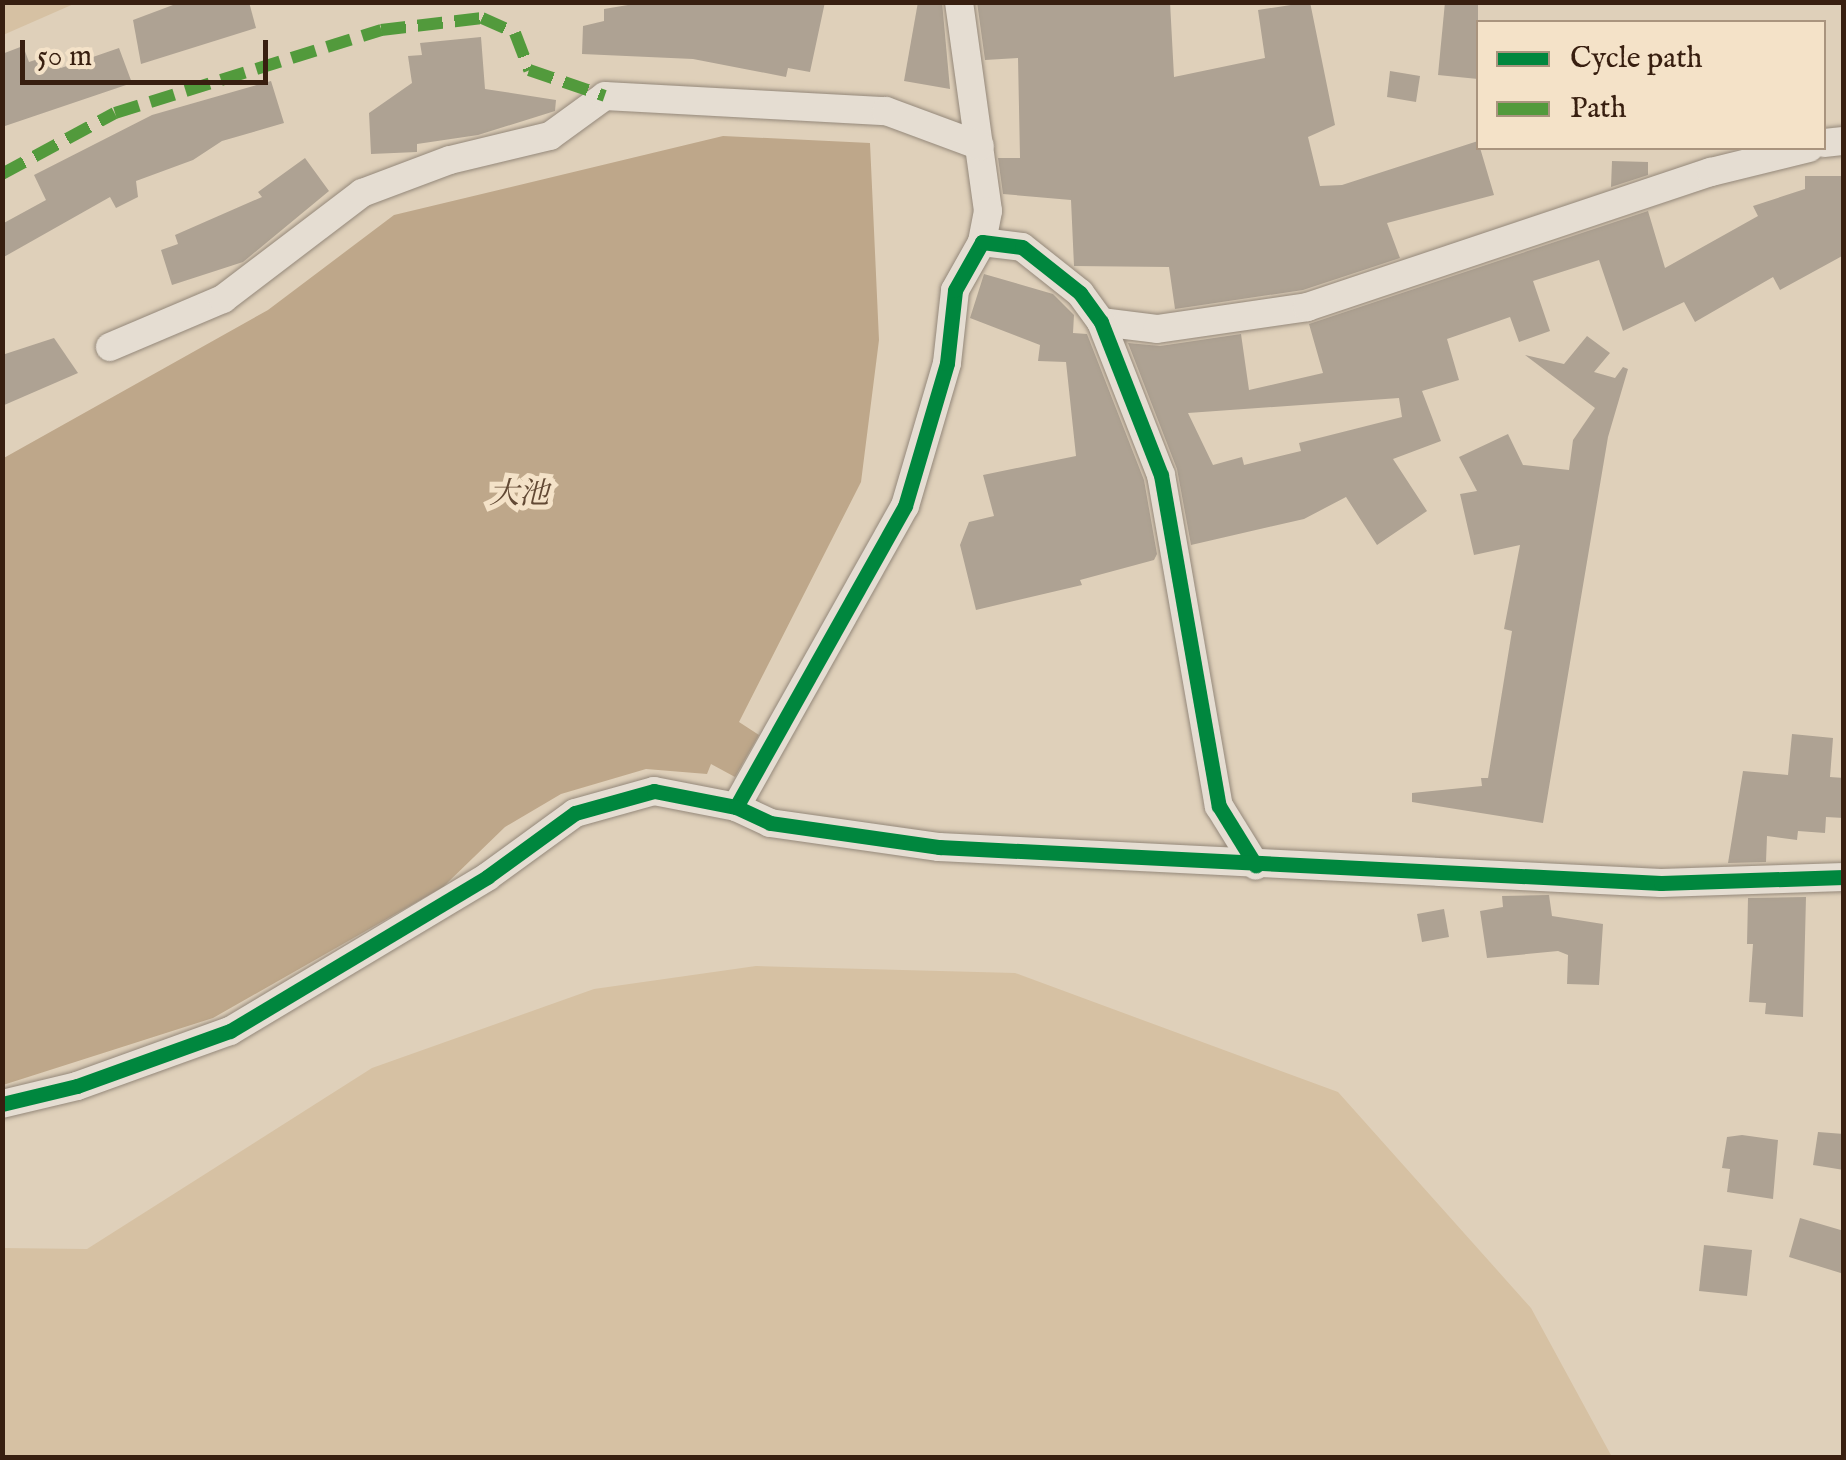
<!DOCTYPE html>
<html>
<head>
<meta charset="utf-8">
<style>
	body { margin:0 }
	#map { position:relative; width:1846px; height:1460px; overflow:hidden; background:#dfd0ba; font-family:"IM FELL English","Noto Serif JP",serif }
	div>[style] { position:absolute }
	.green>* { inset:0; background:#d6c1a3 }
	.water>* { inset:0; background:#bea78a }
	.building>* { inset:0; background:#aea293 }
	.roads { filter:drop-shadow(0 0 2px #94887a) drop-shadow(0 0 2px #94887a) }
	.street>* { height:28px; margin:-14px; padding:0 14px; transform-origin:14px; border-radius:14px; background:#e5ddd2 }
	.quiet>* { height:12px; margin-top:-6px; transform-origin:0; background:repeating-linear-gradient(90deg,#529a3c 0 25px,transparent 0 37px) }
	.cycleway>* { height:15px; margin:-7.5px; padding:0 7.5px; transform-origin:7.5px; border-radius:7.5px; background:#00873e }
	span { translate:-50% -50%; white-space:nowrap; text-align:center; line-height:1.15; -webkit-text-stroke:10px #f4e2c8; paint-order:stroke }
	.water-label { font-size:30px; color:#624934; font-style:italic }
	.frame { position:absolute; inset:0; border:5px solid #381f10; pointer-events:none }
	.legend { position:absolute; left:1476px; top:20px; width:350px; height:130px; box-sizing:border-box; background:#f4e2c8; border:2px solid #a9947e; margin:0; padding:12px 18px; list-style:none; font-size:30px; color:#381f10 }
	.legend li { display:flex; align-items:center; gap:20px; height:50px }
	.legend b { width:50px; border:2px solid #a9947e }
	.scale { position:absolute; left:20px; top:40px; width:248px; height:45px; box-sizing:border-box; border:5px solid #381f10; border-top:0; padding-left:12px; font-size:30px; line-height:35px; white-space:nowrap; color:#381f10; -webkit-text-stroke:8px #f4e2c8; paint-order:stroke }
</style>
</head>
<body>
<div id="map">
	<div class="green">
		<i style="clip-path:polygon(3px 2px,76px 2px,76px 3px,3px 35px)"></i>
		<i style="clip-path:polygon(756px 966px,1015px 973px,1338px 1092px,1531px 1308px,1612px 1457px,3px 1457px,3px 1248px,87px 1249px,372px 1068px,594px 989px)"></i>
	</div>
	<div class="water">
		<i style="clip-path:polygon(723px 136px,870px 143px,879px 340px,861px 482px,739px 722px,759px 735px,735px 777px,711px 764px,707px 774px,646px 769px,561px 794px,505px 827px,443px 887px,213px 1018px,3px 1085px,2px 459px,268px 310px,394px 215px)"></i>
	</div>
	<div class="building">
		<i style="clip-path:polygon(181px 2px,249px 2px,256px 28px,141px 64px,133px 20px)"></i>
		<i style="clip-path:polygon(646px 2px,759px 5px,825px 2px,810px 72px,788px 68px,786px 77px,693px 59px,582px 54px,583px 26px,604px 21px,604px 9px)"></i>
		<i style="clip-path:polygon(918px 2px,942px 2px,950px 89px,904px 81px)"></i>
		<i style="clip-path:polygon(977px 2px,1170px 2px,1174px 77px,1265px 58px,1258px 10px,1310px 2px,1335px 125px,1308px 137px,1320px 186px,1342px 185px,1478px 141px,1494px 195px,1387px 223px,1400px 258px,1303px 290px,1175px 309px,1169px 267px,1074px 266px,1071px 200px,1003px 194px,998px 158px,1020px 158px,1018px 58px,985px 60px)"></i>
		<i style="clip-path:polygon(1445px 2px,1478px 2px,1478px 79px,1438px 75px)"></i>
		<i style="clip-path:polygon(481px 37px,485px 89px,556px 100px,555px 111px,478px 135px,417px 144px,417px 152px,371px 154px,369px 113px,412px 83px,408px 56px,422px 55px,420px 43px)"></i>
		<i style="clip-path:polygon(23px 46px,29px 62px,56px 53px,61px 68px,119px 48px,132px 83px,2px 127px,2px 54px)"></i>
		<i style="clip-path:polygon(1390px 71px,1420px 76px,1416px 102px,1387px 97px)"></i>
		<i style="clip-path:polygon(271px 81px,284px 123px,222px 141px,193px 160px,136px 181px,138px 197px,116px 208px,110px 197px,2px 258px,2px 224px,46px 200px,34px 175px,152px 115px)"></i>
		<i style="clip-path:polygon(305px 158px,329px 191px,243px 262px,172px 285px,161px 250px,178px 244px,175px 235px,262px 197px,258px 192px)"></i>
		<i style="clip-path:polygon(1612px 161px,1648px 162px,1648px 175px,1611px 187px)"></i>
		<i style="clip-path:polygon(evenodd,1805px 176px,1844px 176px,1844px 255px,1780px 290px,1773px 277px,1695px 322px,1684px 302px,1623px 331px,1599px 260px,1533px 281px,1550px 331px,1519px 342px,1510px 317px,1447px 339px,1459px 380px,1422px 391px,1441px 441px,1393px 459px,1427px 511px,1377px 545px,1346px 497px,1304px 519px,1191px 545px,1177px 469px,1128px 343px,1160px 346px,1241px 334px,1249px 390px,1323px 373px,1309px 324px,1648px 211px,1665px 268px,1758px 216px,1753px 206px,1805px 189px,1805px 176px,1399px 398px,1402px 417px,1299px 443px,1301px 451px,1244px 465px,1242px 457px,1213px 465px,1188px 413px,1399px 398px)"></i>
		<i style="clip-path:polygon(984px 274px,1053px 294px,1074px 315px,1073px 333px,1087px 334px,1144px 480px,1157px 554px,1154px 560px,1080px 580px,1082px 585px,976px 610px,960px 545px,969px 522px,994px 516px,983px 475px,1076px 456px,1066px 362px,1038px 361px,1040px 345px,970px 318px)"></i>
		<i style="clip-path:polygon(1587px 336px,1610px 353px,1594px 372px,1615px 378px,1623px 367px,1628px 369px,1608px 437px,1543px 823px,1412px 802px,1412px 793px,1482px 786px,1481px 778px,1488px 778px,1512px 631px,1504px 629px,1520px 545px,1474px 555px,1460px 494px,1477px 491px,1459px 457px,1508px 434px,1523px 465px,1569px 470px,1573px 440px,1595px 408px,1525px 355px,1564px 364px)"></i>
		<i style="clip-path:polygon(54px 338px,78px 373px,2px 406px,2px 355px)"></i>
		<i style="clip-path:polygon(1792px 734px,1833px 738px,1830px 777px,1844px 778px,1844px 818px,1826px 817px,1825px 833px,1798px 831px,1797px 840px,1767px 836px,1766px 862px,1728px 863px,1743px 771px,1788px 775px)"></i>
		<i style="clip-path:polygon(1549px 895px,1552px 916px,1603px 924px,1599px 985px,1567px 984px,1568px 955px,1558px 951px,1487px 958px,1480px 911px,1503px 907px,1502px 896px)"></i>
		<i style="clip-path:polygon(1806px 897px,1803px 1017px,1765px 1014px,1766px 1003px,1749px 1002px,1753px 944px,1747px 944px,1748px 898px)"></i>
		<i style="clip-path:polygon(1444px 909px,1449px 937px,1422px 942px,1417px 914px)"></i>
		<i style="clip-path:polygon(1818px 1132px,1844px 1134px,1844px 1170px,1813px 1165px)"></i>
		<i style="clip-path:polygon(1742px 1135px,1778px 1140px,1773px 1199px,1727px 1192px,1730px 1169px,1722px 1168px,1727px 1137px)"></i>
		<i style="clip-path:polygon(1800px 1218px,1844px 1231px,1844px 1274px,1789px 1257px)"></i>
		<i style="clip-path:polygon(1704px 1245px,1752px 1250px,1747px 1296px,1699px 1291px)"></i>
	</div>
	<div class="roads">
		<div class="street">
			<i style="left:959px;top:2px;width:211px;rotate:82.1deg"></i>
			<i style="left:988px;top:211px;width:32px;rotate:101deg"></i>
			<i style="left:1824px;top:143px;width:20px;rotate:-6deg"></i>
			<i style="left:1101px;top:322px;width:56px;rotate:7.1deg"></i>
			<i style="left:1157px;top:329px;width:152px;rotate:-8.3deg"></i>
			<i style="left:1307px;top:307px;width:426px;rotate:-18.5deg"></i>
			<i style="left:1711px;top:172px;width:101px;rotate:-13.8deg"></i>
			<i style="left:110px;top:347px;width:123px;rotate:-23deg"></i>
			<i style="left:223px;top:299px;width:175px;rotate:-37.3deg"></i>
			<i style="left:362px;top:193px;width:94px;rotate:-20.6deg"></i>
			<i style="left:450px;top:160px;width:103px;rotate:-13.5deg"></i>
			<i style="left:550px;top:136px;width:68px;rotate:-36deg"></i>
			<i style="left:605px;top:96px;width:281px;rotate:3.1deg"></i>
			<i style="left:886px;top:111px;width:100px;rotate:20.4deg"></i>
			<i style="left:736px;top:807px;width:345px;rotate:-60.7deg"></i>
			<i style="left:905px;top:506px;width:149px;rotate:-73.6deg"></i>
			<i style="left:947px;top:363px;width:73px;rotate:-83.7deg"></i>
			<i style="left:955px;top:290px;width:55px;rotate:-60.6deg"></i>
			<i style="left:982px;top:242px;width:40px;rotate:7.1deg"></i>
			<i style="left:1022px;top:247px;width:74px;rotate:38.4deg"></i>
			<i style="left:1080px;top:293px;width:36px;rotate:54deg"></i>
			<i style="left:1101px;top:322px;width:164px;rotate:68.6deg"></i>
			<i style="left:1161px;top:475px;width:336px;rotate:80.1deg"></i>
			<i style="left:1219px;top:806px;width:70px;rotate:58.3deg"></i>
			<i style="left:2px;top:1104px;width:77px;rotate:-13.5deg"></i>
			<i style="left:77px;top:1086px;width:163px;rotate:-19.8deg"></i>
			<i style="left:230px;top:1031px;width:300px;rotate:-30.9deg"></i>
			<i style="left:487px;top:877px;width:109px;rotate:-36deg"></i>
			<i style="left:575px;top:813px;width:82px;rotate:-15.6deg"></i>
			<i style="left:654px;top:791px;width:84px;rotate:11deg"></i>
			<i style="left:736px;top:807px;width:38px;rotate:25deg"></i>
			<i style="left:770px;top:823px;width:171px;rotate:8.1deg"></i>
			<i style="left:939px;top:847px;width:723px;rotate:2.85deg"></i>
			<i style="left:1661px;top:883px;width:183px;rotate:-1.9deg"></i>
		</div>
	</div>
	<div class="quiet">
		<i style="left:2px;top:174px;width:128px;rotate:-28.4deg"></i>
		<i style="left:115px;top:113px;width:279px;rotate:-17.3deg"></i>
		<i style="left:381px;top:30px;width:102px;rotate:-6.8deg"></i>
		<i style="left:482px;top:18px;width:36px;rotate:24deg"></i>
		<i style="left:515px;top:33px;width:40px;rotate:69deg"></i>
		<i style="left:529px;top:70px;width:80px;rotate:18.9deg"></i>
	</div>
	<div class="cycleway">
		<i style="left:736px;top:807px;width:345px;rotate:-60.7deg"></i>
		<i style="left:905px;top:506px;width:149px;rotate:-73.6deg"></i>
		<i style="left:947px;top:363px;width:73px;rotate:-83.7deg"></i>
		<i style="left:955px;top:290px;width:55px;rotate:-60.6deg"></i>
		<i style="left:982px;top:242px;width:40px;rotate:7.1deg"></i>
		<i style="left:1022px;top:247px;width:74px;rotate:38.4deg"></i>
		<i style="left:1080px;top:293px;width:36px;rotate:54deg"></i>
		<i style="left:1101px;top:322px;width:164px;rotate:68.6deg"></i>
		<i style="left:1161px;top:475px;width:336px;rotate:80.1deg"></i>
		<i style="left:1219px;top:806px;width:70px;rotate:58.3deg"></i>
		<i style="left:2px;top:1104px;width:77px;rotate:-13.5deg"></i>
		<i style="left:77px;top:1086px;width:163px;rotate:-19.8deg"></i>
		<i style="left:230px;top:1031px;width:300px;rotate:-30.9deg"></i>
		<i style="left:487px;top:877px;width:109px;rotate:-36deg"></i>
		<i style="left:575px;top:813px;width:82px;rotate:-15.6deg"></i>
		<i style="left:654px;top:791px;width:84px;rotate:11deg"></i>
		<i style="left:736px;top:807px;width:38px;rotate:25deg"></i>
		<i style="left:770px;top:823px;width:171px;rotate:8.1deg"></i>
		<i style="left:939px;top:847px;width:723px;rotate:2.85deg"></i>
		<i style="left:1661px;top:883px;width:183px;rotate:-1.9deg"></i>
	</div>
	<div class="water-label">
		<span style="left:519px;top:495px">大池</span>
	</div>
	<div class="frame"></div>
	<ul class="legend">
	<li><b style="height:12px;background:#00873e"></b>Cycle path</li>
	<li><b style="height:12px;background:#529a3c"></b>Path</li>
	</ul>
	<div class="scale">50 m</div>
</div>
</body>
</html>
